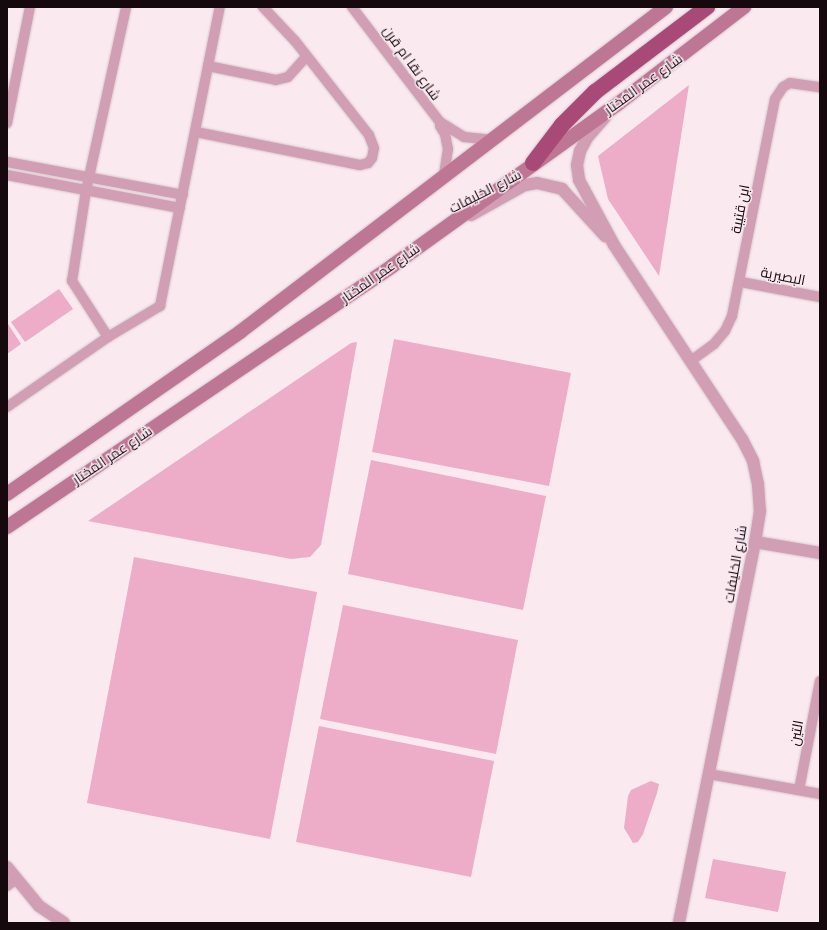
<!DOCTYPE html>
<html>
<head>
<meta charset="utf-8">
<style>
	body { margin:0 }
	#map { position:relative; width:827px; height:930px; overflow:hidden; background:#faeaf0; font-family:Cabin,Cairo,sans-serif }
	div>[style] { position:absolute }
	.green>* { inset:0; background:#edacc7 }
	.roads { filter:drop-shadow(0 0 1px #d5c6cc) drop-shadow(0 0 1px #d5c6cc) }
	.minor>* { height:10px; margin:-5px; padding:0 5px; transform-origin:5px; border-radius:5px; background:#d19eb3 }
	.tertiary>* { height:12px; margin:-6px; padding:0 6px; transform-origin:6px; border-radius:6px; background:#d19eb3 }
	.secondary>* { height:14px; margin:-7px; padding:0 7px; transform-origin:7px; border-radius:7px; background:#be7695 }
	.trunk>* { height:16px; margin:-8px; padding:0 8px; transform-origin:8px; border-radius:8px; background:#a84977 }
	span { translate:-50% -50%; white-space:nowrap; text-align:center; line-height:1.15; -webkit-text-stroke:3px #faeaf0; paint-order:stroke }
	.street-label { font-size:14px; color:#15090e }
	.frame { position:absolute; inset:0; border:8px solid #15090e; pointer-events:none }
</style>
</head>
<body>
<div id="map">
	<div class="green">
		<i style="clip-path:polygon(689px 85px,659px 276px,608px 199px,598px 156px)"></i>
		<i style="clip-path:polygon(59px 289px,73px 309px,25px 342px,11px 322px)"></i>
		<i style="clip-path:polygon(8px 324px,21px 344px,7px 354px,7px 325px)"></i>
		<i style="clip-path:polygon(394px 339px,571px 373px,549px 486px,372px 452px)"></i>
		<i style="clip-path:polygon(357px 342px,321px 545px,310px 557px,291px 559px,88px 521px,351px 343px)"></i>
		<i style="clip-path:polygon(371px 460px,546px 496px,523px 610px,348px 574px)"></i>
		<i style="clip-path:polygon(134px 557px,317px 592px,270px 839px,87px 803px)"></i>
		<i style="clip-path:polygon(343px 605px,518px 640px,496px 754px,320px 719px)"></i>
		<i style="clip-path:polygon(319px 726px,494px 761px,471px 877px,296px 842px)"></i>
		<i style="clip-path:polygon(651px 781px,659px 784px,657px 793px,643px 834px,638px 842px,633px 843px,624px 828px,628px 796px,631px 790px)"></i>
		<i style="clip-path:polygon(713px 859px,786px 872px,778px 912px,705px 898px)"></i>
	</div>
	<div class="roads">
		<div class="minor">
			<i style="left:352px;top:7px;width:145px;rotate:52.6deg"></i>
			<i style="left:440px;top:122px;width:28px;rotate:32deg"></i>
			<i style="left:464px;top:137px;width:27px;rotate:6deg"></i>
			<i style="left:208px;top:66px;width:69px;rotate:11.6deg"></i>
			<i style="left:276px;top:80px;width:12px;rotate:-14deg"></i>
			<i style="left:288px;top:77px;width:28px;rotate:-48deg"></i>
			<i style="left:7px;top:123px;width:118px;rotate:-78.8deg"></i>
			<i style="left:440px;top:126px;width:9px;rotate:58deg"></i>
			<i style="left:445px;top:134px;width:15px;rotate:79deg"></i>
			<i style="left:448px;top:149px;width:26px;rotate:99deg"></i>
			<i style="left:196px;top:132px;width:167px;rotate:11.4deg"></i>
			<i style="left:360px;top:165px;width:8px;rotate:-14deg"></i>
			<i style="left:368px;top:163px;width:6px;rotate:-51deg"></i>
			<i style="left:372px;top:158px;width:10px;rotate:-79deg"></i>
			<i style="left:374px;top:148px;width:14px;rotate:-111deg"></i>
			<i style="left:369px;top:135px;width:120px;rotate:-128.2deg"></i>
			<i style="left:295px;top:41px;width:47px;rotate:-133.3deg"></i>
			<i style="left:7px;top:162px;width:179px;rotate:10.6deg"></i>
			<i style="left:7px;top:175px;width:176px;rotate:10.8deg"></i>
			<i style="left:741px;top:282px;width:80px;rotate:10.8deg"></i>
			<i style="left:108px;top:337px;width:67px;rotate:-122.7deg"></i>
			<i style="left:72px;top:281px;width:91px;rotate:-81.2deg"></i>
			<i style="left:86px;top:191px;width:188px;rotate:-77.7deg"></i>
			<i style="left:692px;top:360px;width:27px;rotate:-36deg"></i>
			<i style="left:714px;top:344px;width:17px;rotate:-50deg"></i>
			<i style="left:725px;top:331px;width:17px;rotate:-65deg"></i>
			<i style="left:732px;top:316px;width:221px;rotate:-78.8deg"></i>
			<i style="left:775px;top:99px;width:14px;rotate:-56deg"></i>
			<i style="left:783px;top:87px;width:8px;rotate:-30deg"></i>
			<i style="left:790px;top:83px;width:30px;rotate:8deg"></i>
			<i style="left:7px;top:407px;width:123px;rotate:-34.7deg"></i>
			<i style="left:108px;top:337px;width:61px;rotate:-30.8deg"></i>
			<i style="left:160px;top:306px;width:305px;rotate:-78.7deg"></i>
			<i style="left:709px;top:774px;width:113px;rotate:10.2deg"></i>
			<i style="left:799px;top:790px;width:111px;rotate:-79.1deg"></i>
			<i style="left:7px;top:886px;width:10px;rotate:-37deg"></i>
		</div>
		<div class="tertiary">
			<i style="left:606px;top:116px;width:29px;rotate:131deg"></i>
			<i style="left:587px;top:138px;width:15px;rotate:118deg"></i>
			<i style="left:580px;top:151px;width:14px;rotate:102deg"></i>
			<i style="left:577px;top:165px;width:15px;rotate:82deg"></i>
			<i style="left:579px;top:180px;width:74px;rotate:61.7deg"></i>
			<i style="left:614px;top:245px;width:232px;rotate:56.6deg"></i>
			<i style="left:742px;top:439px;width:25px;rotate:63deg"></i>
			<i style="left:753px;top:461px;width:24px;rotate:78deg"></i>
			<i style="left:758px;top:484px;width:27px;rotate:86deg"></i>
			<i style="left:760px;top:511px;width:31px;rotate:99deg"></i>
			<i style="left:755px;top:542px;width:389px;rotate:101.3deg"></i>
			<i style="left:471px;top:215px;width:62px;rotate:-29.1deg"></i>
			<i style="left:525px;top:185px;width:12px;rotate:-9deg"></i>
			<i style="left:537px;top:183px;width:26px;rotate:13deg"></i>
			<i style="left:562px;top:189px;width:64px;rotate:47.5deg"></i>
			<i style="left:755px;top:542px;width:66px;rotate:9.6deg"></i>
			<i style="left:7px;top:867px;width:50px;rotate:50.6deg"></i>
			<i style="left:39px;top:906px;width:30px;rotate:34deg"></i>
		</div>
		<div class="secondary">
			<i style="left:7px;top:494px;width:284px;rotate:-34.8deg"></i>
			<i style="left:240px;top:332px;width:536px;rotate:-37.34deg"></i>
			<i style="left:7px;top:527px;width:465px;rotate:-34.1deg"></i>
			<i style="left:392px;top:266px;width:279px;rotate:-35.7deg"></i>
			<i style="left:619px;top:103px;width:158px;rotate:-37.5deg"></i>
		</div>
		<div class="trunk">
			<i style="left:533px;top:163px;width:48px;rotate:-52.7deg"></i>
			<i style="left:562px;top:125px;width:47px;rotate:-45deg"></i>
			<i style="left:595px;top:92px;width:141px;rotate:-37.2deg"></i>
		</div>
	</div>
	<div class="street-label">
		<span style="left:412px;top:63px;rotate:54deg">شارع نقا ام قرن</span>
		<span style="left:643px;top:84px;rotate:-36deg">شارع عمر المختار</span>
		<span style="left:485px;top:191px;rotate:-27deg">شارع الخليفات</span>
		<span style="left:740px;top:209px;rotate:-79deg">ابن قتيبة</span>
		<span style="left:380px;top:273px;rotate:-35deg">شارع عمر المختار</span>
		<span style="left:783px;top:276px;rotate:11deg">البصيرية</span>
		<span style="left:112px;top:455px;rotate:-34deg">شارع عمر المختار</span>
		<span style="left:735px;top:564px;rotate:-80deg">شارع الخليفات</span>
		<span style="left:796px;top:733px;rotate:-79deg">التين</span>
	</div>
	<div class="frame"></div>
</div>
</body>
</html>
